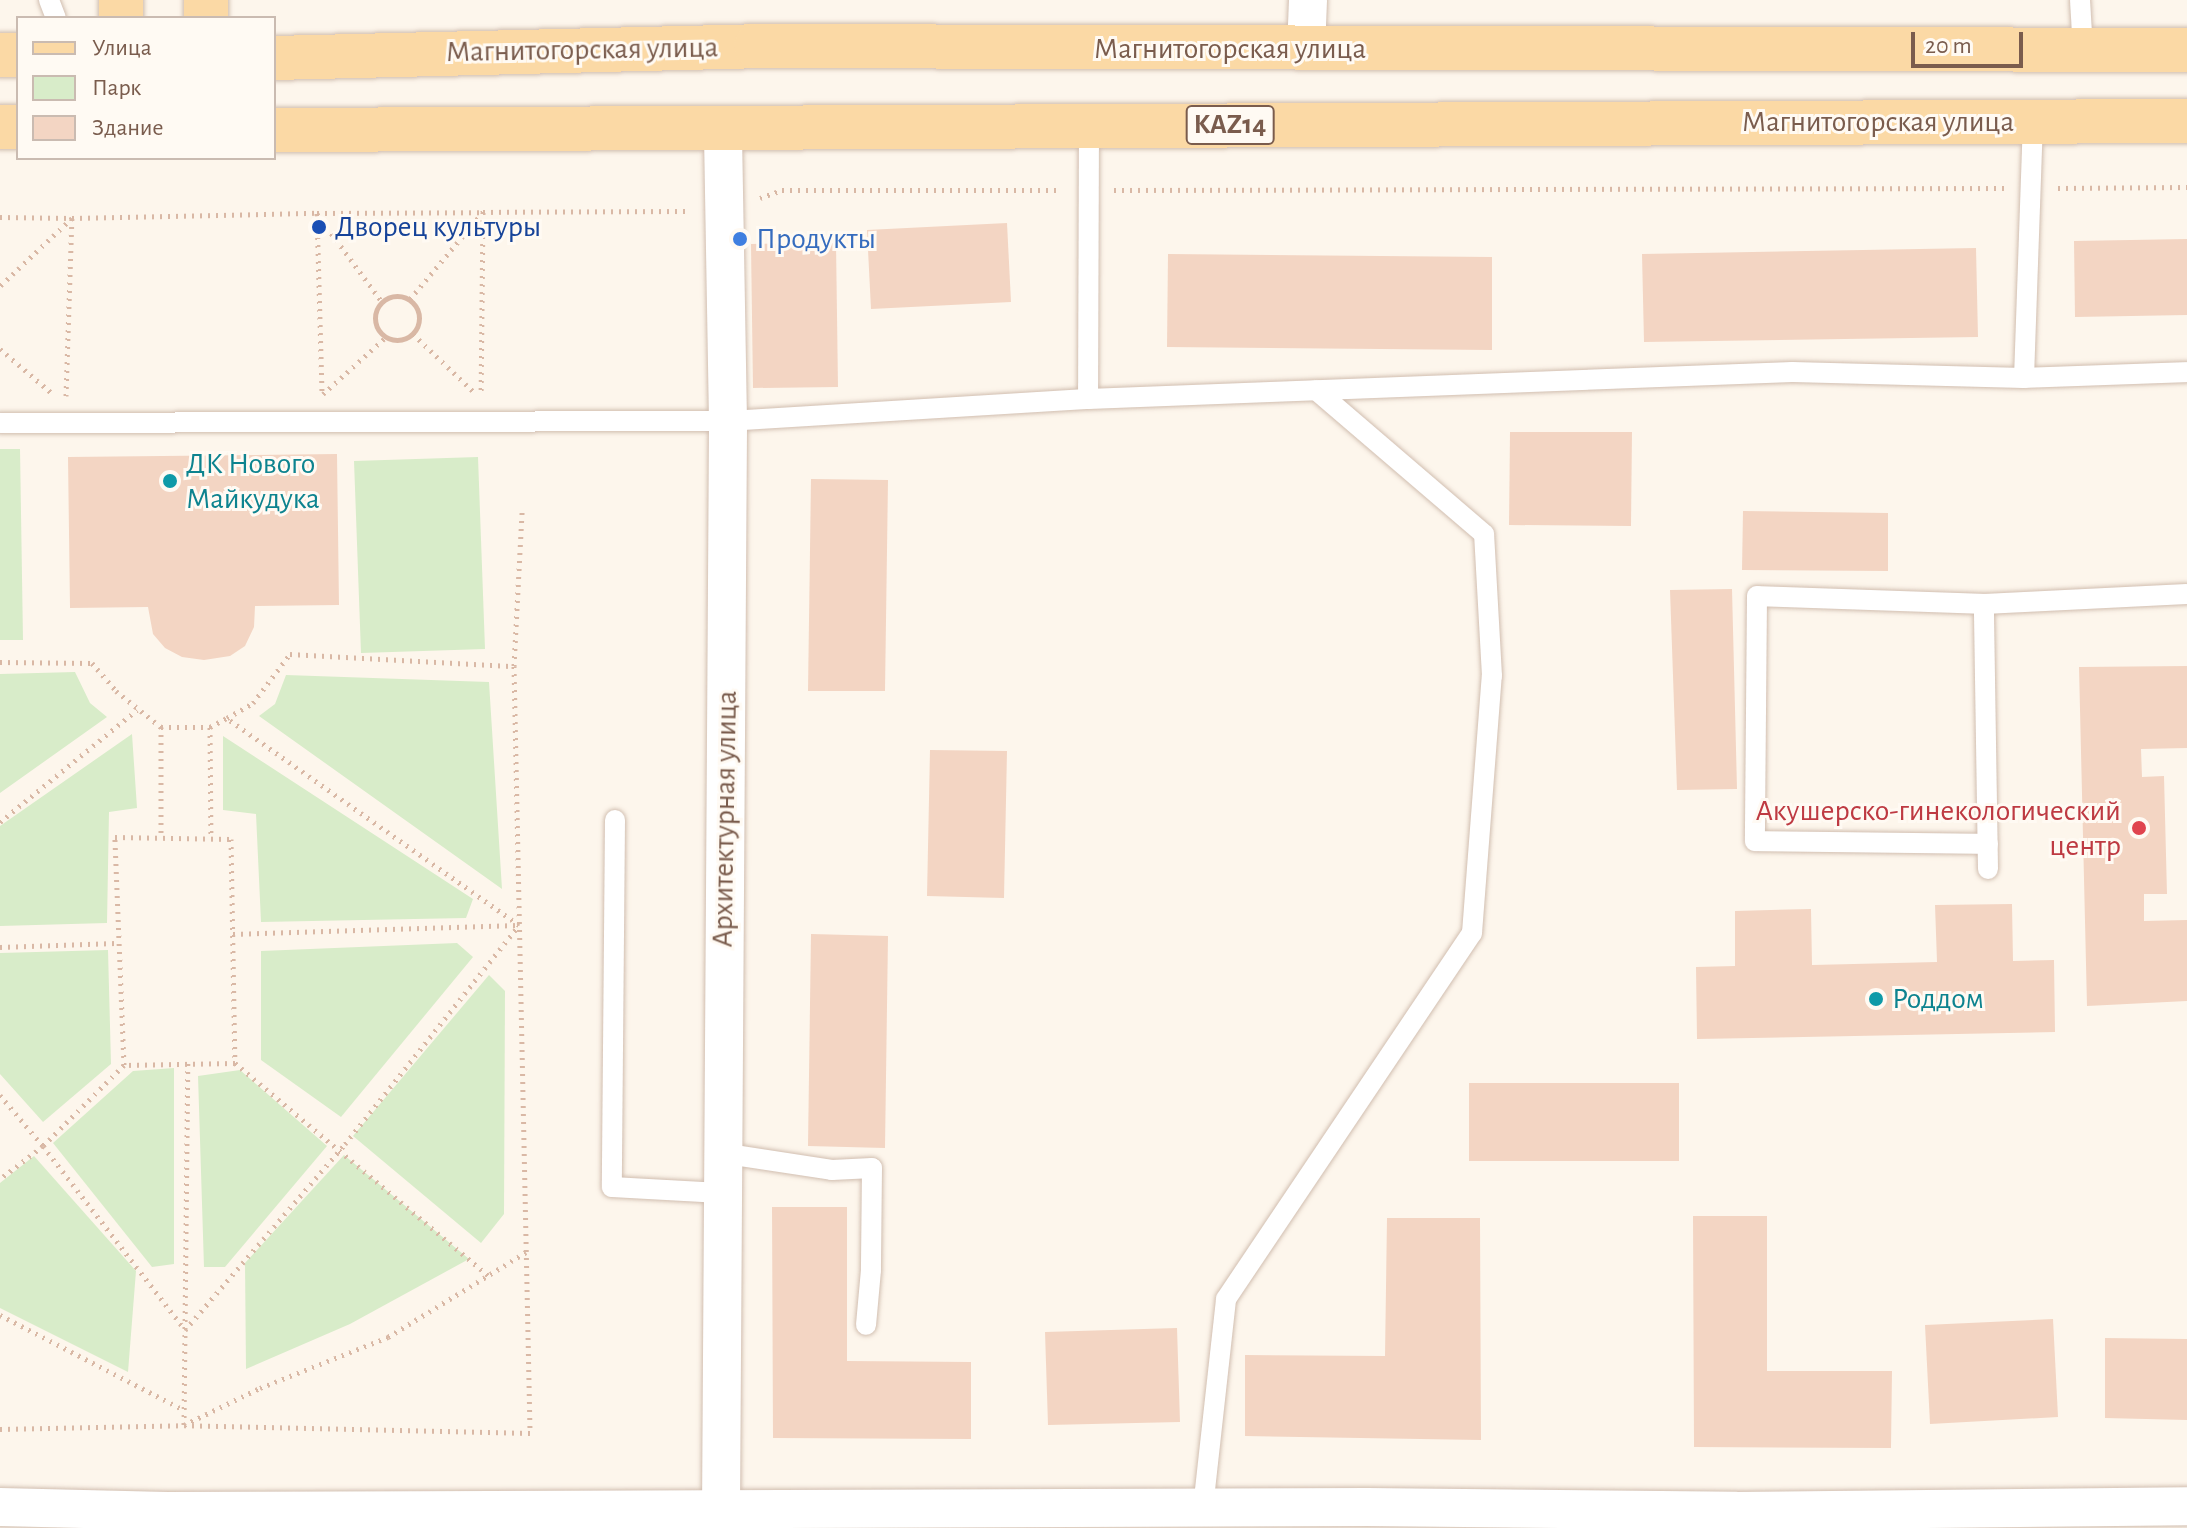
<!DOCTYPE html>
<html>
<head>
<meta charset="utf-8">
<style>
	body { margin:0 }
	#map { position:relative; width:2187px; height:1528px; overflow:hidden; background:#fdf6ec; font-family:"Alegreya Sans",sans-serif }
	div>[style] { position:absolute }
	.green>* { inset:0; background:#d8ecc9 }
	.building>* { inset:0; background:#f3d5c3 }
	.path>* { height:5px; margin-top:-2.5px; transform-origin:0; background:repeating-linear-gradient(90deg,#d9b8a5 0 2px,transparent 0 8px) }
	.path>.ring { margin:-2.5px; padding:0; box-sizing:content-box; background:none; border:5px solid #d9b8a5; border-radius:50% }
	.roads { filter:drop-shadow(0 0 2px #d1beb0) drop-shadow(0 0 2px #d1beb0) }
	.lane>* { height:20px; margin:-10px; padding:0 10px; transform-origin:10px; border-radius:10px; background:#fff }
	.street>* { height:38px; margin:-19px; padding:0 19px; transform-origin:19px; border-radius:19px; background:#fff }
	.primary>* { height:44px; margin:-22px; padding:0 22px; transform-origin:22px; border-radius:22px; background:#fbd9a5 }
	.dots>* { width:22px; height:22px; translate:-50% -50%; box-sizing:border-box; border:4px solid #fffaf3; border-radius:50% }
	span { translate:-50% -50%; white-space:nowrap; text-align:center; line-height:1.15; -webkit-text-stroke:6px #fffaf3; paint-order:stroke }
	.shield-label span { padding:2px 6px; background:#fffaf3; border:2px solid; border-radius:6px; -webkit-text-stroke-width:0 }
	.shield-label { font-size:28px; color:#7a5c4d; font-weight:700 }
	.street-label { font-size:30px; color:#7a5c4d }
	.transit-label { font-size:30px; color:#164399 }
	.left { translate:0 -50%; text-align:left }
	.shop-label { font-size:30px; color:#366cbe }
	.culture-label { font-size:30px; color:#0d838f }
	.health-label { font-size:30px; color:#be3a42 }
	.right { translate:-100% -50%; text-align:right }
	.legend { position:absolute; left:16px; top:16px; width:260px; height:144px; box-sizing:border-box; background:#fffaf3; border:2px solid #cabbb1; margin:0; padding:10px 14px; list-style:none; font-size:24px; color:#7a5c4d }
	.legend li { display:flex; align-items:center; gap:16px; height:40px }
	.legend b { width:40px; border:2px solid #cabbb1 }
	.scale { position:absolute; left:1911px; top:32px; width:112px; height:36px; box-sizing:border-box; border:4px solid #7a5c4d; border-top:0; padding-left:10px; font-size:24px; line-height:28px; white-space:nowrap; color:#7a5c4d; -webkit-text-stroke:6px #fffaf3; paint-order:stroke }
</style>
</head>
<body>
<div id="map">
	<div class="green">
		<i style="clip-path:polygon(0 449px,20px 449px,23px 640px,0 640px)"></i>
		<i style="clip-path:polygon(478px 457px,485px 649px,361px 653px,354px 461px)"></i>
		<i style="clip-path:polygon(75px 672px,90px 703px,107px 717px,0 793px,0 674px)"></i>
		<i style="clip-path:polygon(286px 675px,489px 682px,502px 889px,259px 716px,275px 704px)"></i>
		<i style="clip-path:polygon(132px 734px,137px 808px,109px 812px,107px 923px,0 926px,0 826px)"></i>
		<i style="clip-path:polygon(223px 736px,473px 899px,466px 918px,261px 922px,256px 814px,223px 810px)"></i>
		<i style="clip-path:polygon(457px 943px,473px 957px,341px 1117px,261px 1060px,261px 951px)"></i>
		<i style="clip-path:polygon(108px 950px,111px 1064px,43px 1122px,0 1074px,0 953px)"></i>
		<i style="clip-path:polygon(489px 975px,505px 991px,504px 1214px,481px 1243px,353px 1136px)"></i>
		<i style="clip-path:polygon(174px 1068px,174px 1264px,152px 1267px,53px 1143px,133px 1071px)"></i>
		<i style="clip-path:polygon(240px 1070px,327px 1146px,225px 1267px,204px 1267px,198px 1076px)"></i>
		<i style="clip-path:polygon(344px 1155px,469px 1259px,350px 1324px,246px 1369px,245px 1263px)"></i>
		<i style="clip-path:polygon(34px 1156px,136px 1271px,128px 1372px,0 1308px,0 1183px)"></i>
	</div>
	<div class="building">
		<i style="clip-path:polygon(1007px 223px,1011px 302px,871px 309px,867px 230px)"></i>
		<i style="clip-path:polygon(2187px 239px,2187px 315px,2075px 317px,2074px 241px)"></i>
		<i style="clip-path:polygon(836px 243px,838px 387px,753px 388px,751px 244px)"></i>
		<i style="clip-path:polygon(1976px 248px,1978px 337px,1644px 342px,1642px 254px)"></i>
		<i style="clip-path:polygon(1168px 254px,1492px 257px,1492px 350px,1167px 347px)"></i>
		<i style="clip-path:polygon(1510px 432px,1632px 432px,1631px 526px,1509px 525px)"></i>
		<i style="clip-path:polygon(337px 454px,339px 605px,255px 606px,254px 627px,245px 646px,230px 656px,204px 660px,182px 657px,165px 648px,153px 634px,148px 607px,70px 608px,68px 457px)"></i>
		<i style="clip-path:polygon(811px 479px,888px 480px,885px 691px,808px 691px)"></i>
		<i style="clip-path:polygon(1743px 511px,1888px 513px,1888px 571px,1742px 570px)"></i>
		<i style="clip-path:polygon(1732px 589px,1737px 789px,1677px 790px,1670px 590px)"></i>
		<i style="clip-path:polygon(2187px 666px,2187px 748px,2141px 749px,2142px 777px,2164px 776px,2167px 894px,2144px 894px,2144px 921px,2187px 920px,2187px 1001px,2087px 1006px,2079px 667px)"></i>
		<i style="clip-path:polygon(930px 750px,1007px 751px,1004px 898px,927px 896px)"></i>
		<i style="clip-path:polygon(2012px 904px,2013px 961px,2054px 960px,2055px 1032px,1697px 1039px,1696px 967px,1735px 966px,1735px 911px,1811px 909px,1812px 965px,1937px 962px,1935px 905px)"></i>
		<i style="clip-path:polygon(811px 934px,888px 936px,885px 1148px,808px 1146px)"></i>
		<i style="clip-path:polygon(1469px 1083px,1679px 1083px,1679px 1161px,1469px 1161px)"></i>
		<i style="clip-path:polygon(772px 1207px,847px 1207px,847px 1361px,971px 1362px,971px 1439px,773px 1438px)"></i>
		<i style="clip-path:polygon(1693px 1216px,1767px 1216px,1767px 1371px,1892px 1371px,1891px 1448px,1694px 1447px)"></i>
		<i style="clip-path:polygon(1387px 1218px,1480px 1218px,1481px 1440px,1245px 1436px,1245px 1355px,1385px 1356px)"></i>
		<i style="clip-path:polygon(2053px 1319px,2058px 1417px,1930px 1424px,1925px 1325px)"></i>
		<i style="clip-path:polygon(1177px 1328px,1180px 1422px,1048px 1425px,1045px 1332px)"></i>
		<i style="clip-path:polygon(2105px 1338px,2187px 1339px,2187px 1420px,2105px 1418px)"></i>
	</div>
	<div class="path">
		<i style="left:2058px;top:188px;width:129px;rotate:-0.4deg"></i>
		<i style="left:1114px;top:190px;width:890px;rotate:-0.13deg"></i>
		<i style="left:760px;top:198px;width:23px;rotate:-20deg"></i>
		<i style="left:782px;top:190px;width:278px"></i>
		<i style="left:317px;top:213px;width:181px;rotate:88.4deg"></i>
		<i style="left:317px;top:214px;width:109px;rotate:53.5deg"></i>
		<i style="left:0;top:217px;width:72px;rotate:0.8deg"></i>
		<i style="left:72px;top:218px;width:99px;rotate:136.6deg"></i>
		<i class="ring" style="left:375px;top:296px;width:39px;height:39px"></i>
		<i style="left:410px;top:299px;width:114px;rotate:-50deg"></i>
		<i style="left:483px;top:212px;width:205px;rotate:-0.3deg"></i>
		<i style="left:413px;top:334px;width:87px;rotate:43.6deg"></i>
		<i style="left:0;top:349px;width:71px;rotate:40.4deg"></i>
		<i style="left:323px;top:394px;width:85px;rotate:-42.1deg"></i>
		<i style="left:66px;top:396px;width:178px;rotate:-88.1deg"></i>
		<i style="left:72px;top:218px;width:245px;rotate:-1.2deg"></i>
		<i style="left:317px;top:213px;width:166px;rotate:-0.3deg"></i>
		<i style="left:483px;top:212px;width:182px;rotate:90.6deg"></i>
		<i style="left:0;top:662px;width:92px;rotate:0.6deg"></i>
		<i style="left:92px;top:663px;width:37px;rotate:49deg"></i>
		<i style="left:116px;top:691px;width:58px;rotate:38.7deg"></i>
		<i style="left:161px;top:727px;width:49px"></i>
		<i style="left:210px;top:727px;width:19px;rotate:-28deg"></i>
		<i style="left:227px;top:718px;width:30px;rotate:-30deg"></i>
		<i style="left:253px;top:703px;width:61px;rotate:-52.9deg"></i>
		<i style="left:290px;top:654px;width:224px;rotate:3.1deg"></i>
		<i style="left:514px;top:666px;width:767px;rotate:88.8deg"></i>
		<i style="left:530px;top:1433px;width:346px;rotate:-178.7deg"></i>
		<i style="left:184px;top:1425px;width:362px;rotate:-89.4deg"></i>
		<i style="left:514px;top:666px;width:154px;rotate:-87deg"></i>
		<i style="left:161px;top:727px;width:111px;rotate:90deg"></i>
		<i style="left:210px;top:727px;width:111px;rotate:89.5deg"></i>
		<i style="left:0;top:822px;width:177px;rotate:-39.3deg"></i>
		<i style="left:115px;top:837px;width:116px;rotate:1deg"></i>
		<i style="left:231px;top:839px;width:224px;rotate:89deg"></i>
		<i style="left:235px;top:1063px;width:111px;rotate:179deg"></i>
		<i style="left:124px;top:1065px;width:228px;rotate:-92.3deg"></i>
		<i style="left:233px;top:934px;width:286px;rotate:-1.8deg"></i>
		<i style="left:0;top:947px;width:116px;rotate:-2deg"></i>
		<i style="left:235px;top:1063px;width:331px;rotate:40deg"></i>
		<i style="left:124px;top:1065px;width:115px;rotate:135deg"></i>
		<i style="left:43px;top:1146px;width:232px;rotate:52.3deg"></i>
		<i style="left:185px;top:1330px;width:245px;rotate:-49.3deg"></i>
		<i style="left:345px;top:1144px;width:280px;rotate:-51.5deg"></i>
		<i style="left:519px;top:925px;width:358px;rotate:-144.7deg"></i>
		<i style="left:0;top:1095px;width:67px;rotate:49.9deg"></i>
		<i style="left:43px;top:1146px;width:54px;rotate:142.5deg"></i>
		<i style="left:0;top:1315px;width:207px;rotate:27.3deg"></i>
		<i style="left:0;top:1429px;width:184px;rotate:-1.2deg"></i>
		<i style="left:184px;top:1425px;width:85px;rotate:-26deg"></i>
		<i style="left:260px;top:1388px;width:138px;rotate:-21.7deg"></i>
		<i style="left:388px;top:1337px;width:162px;rotate:-31.6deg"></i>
	</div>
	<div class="roads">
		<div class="lane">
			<i style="left:49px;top:0;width:19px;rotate:69deg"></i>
			<i style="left:2080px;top:0;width:50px;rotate:86.6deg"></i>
			<i style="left:1089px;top:125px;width:274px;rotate:90.2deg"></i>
			<i style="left:1088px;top:399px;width:705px;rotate:-2.2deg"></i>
			<i style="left:1792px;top:372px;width:232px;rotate:1.5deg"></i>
			<i style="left:2024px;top:378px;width:256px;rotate:-88deg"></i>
			<i style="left:2024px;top:378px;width:163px;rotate:-2.1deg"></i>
			<i style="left:0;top:423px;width:728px;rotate:-0.16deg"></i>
			<i style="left:728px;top:421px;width:361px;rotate:-3.5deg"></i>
			<i style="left:1984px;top:604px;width:227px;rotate:-178deg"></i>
			<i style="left:1757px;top:596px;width:245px;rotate:90.5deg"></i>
			<i style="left:1755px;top:841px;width:233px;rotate:0.7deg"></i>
			<i style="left:615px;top:820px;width:367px;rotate:90.5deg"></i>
			<i style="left:612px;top:1187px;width:109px;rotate:3.2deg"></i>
			<i style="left:1988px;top:869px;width:265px;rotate:-90.9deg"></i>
			<i style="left:1984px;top:604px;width:203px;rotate:-2.8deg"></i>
			<i style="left:721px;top:1153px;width:112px;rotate:8.7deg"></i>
			<i style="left:832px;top:1170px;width:40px;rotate:-2.9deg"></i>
			<i style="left:872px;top:1168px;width:102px;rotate:90.6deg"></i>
			<i style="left:871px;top:1270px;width:55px;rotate:95.2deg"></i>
			<i style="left:1203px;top:1508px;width:210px;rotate:-83.7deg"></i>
			<i style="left:1226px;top:1299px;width:441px;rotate:-56.1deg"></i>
			<i style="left:1472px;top:933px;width:258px;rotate:-85.6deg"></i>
			<i style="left:1492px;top:676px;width:142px;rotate:-93.2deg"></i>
			<i style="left:1484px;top:534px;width:221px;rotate:-139.4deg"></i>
		</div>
		<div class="street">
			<i style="left:1306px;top:50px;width:50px;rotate:-87.7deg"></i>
			<i style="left:0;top:1507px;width:167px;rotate:1.4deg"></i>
			<i style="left:167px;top:1511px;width:1200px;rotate:-0.19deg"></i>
			<i style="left:1367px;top:1507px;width:369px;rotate:0.6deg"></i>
			<i style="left:1736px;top:1511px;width:451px;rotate:-0.6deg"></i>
			<i style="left:721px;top:1511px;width:1090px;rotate:-89.63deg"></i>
			<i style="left:728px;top:421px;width:295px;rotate:-91deg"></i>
		</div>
		<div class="primary">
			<i style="left:206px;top:0;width:18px;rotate:90deg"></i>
			<i style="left:121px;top:18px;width:18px;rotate:-90deg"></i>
			<i style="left:0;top:55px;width:18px"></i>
			<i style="left:274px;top:58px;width:482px;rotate:-1.4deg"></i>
			<i style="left:756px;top:46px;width:1431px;rotate:0.16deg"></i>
			<i style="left:0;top:127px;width:18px"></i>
			<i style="left:274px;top:130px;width:1913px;rotate:-0.27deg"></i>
		</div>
	</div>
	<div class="dots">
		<i style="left:319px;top:227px;background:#1a4fb4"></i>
		<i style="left:740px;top:239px;background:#3f7fe0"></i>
		<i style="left:170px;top:481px;background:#0f9aa8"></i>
		<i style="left:2139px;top:828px;background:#e0444e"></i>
		<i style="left:1876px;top:999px;background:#0f9aa8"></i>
	</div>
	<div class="shield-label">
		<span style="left:1230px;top:125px">KAZ14</span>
	</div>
	<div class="street-label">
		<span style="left:1230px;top:49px">Магнитогорская улица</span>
		<span style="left:582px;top:50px;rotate:-1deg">Магнитогорская улица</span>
		<span style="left:1878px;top:122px">Магнитогорская улица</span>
		<span style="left:725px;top:819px;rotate:-89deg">Архитектурная улица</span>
	</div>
	<div class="transit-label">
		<span class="left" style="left:335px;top:227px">Дворец культуры</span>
	</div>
	<div class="shop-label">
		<span class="left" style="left:756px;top:239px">Продукты</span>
	</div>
	<div class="culture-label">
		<span class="left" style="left:186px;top:481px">ДК Нового<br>Майкудука</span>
		<span class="left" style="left:1892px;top:999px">Роддом</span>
	</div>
	<div class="health-label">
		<span class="right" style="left:2121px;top:828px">Акушерско-гинекологический<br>центр</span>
	</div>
	<ul class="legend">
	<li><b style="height:10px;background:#fbd9a5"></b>Улица</li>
	<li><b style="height:22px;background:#d8ecc9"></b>Парк</li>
	<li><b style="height:22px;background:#f3d5c3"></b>Здание</li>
	</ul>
	<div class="scale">20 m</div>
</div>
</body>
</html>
